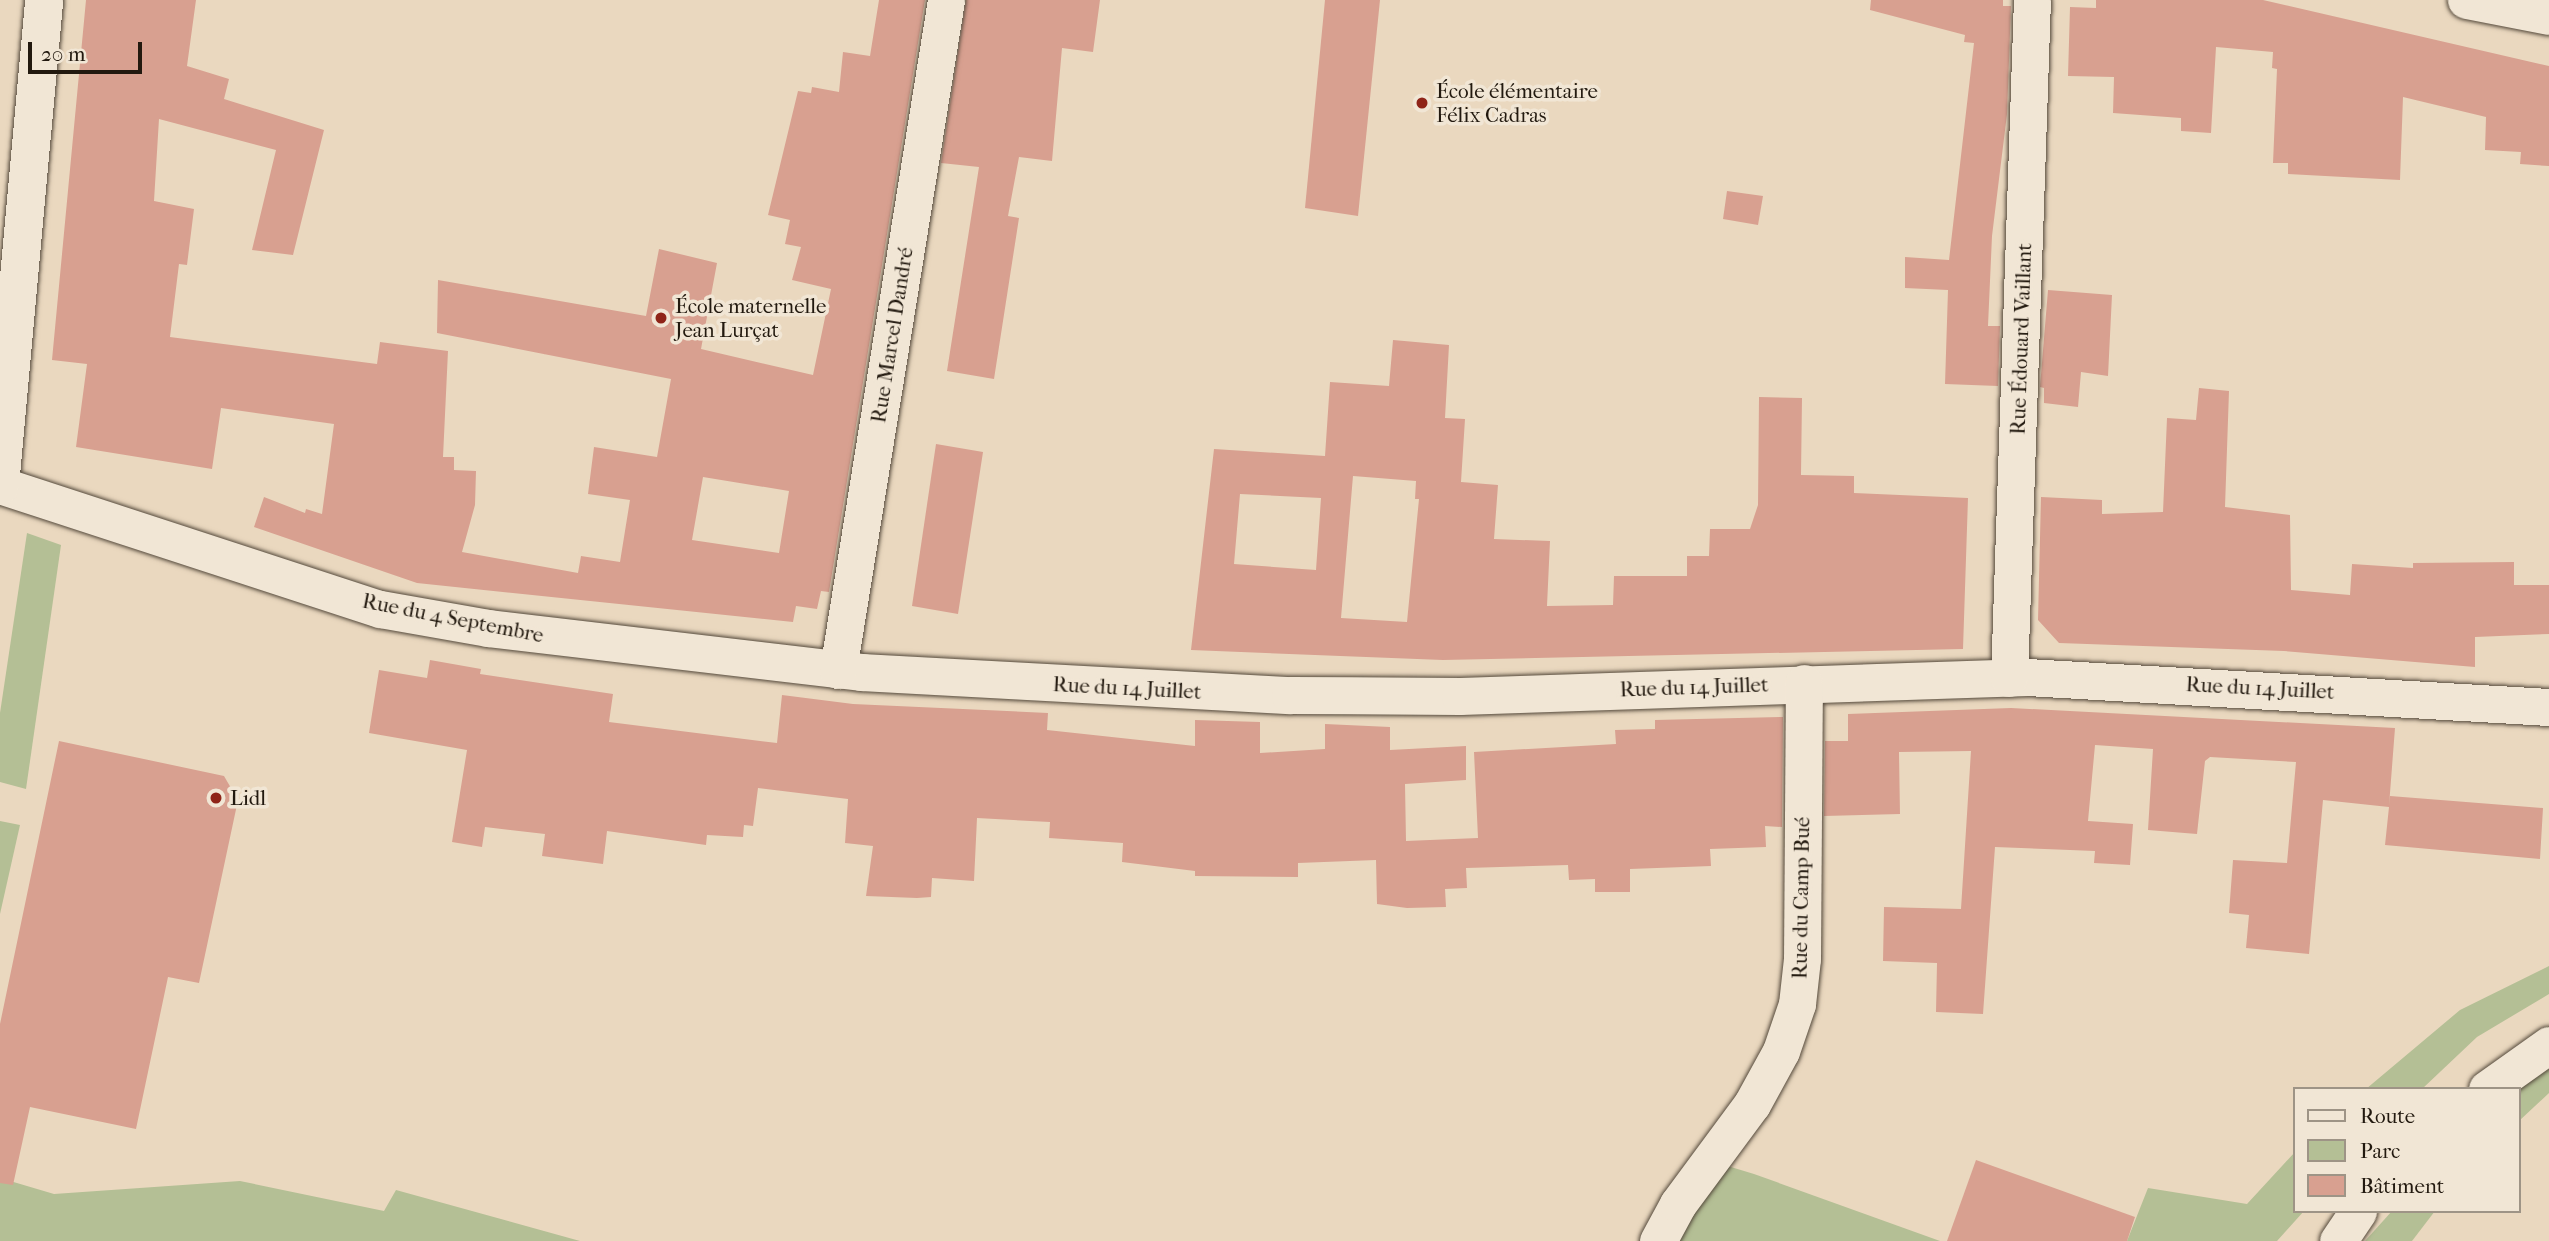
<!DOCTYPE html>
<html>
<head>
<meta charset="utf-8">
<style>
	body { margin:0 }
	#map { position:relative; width:2549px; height:1241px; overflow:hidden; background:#ead8bf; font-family:"IM FELL French Canon",serif }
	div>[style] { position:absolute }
	.green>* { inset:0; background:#b4bf95 }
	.building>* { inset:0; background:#d8a090 }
	.roads { filter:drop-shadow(0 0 2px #54493b) drop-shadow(0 0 2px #54493b) }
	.minor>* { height:37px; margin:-18.5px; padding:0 18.5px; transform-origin:18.5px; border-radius:18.5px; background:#f1e6d5 }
	.tertiary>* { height:38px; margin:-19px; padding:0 19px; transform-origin:19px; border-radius:19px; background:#f1e6d5 }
	.dots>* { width:19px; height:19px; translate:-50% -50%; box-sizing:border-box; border:4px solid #f1e6d5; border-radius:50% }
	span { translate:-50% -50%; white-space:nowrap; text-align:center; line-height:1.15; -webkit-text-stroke:7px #f1e6d5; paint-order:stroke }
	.poi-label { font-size:21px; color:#22190f }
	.left { translate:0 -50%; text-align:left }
	.street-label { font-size:21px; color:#22190f }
	.legend { position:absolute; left:2293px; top:1087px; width:228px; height:126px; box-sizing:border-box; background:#f1e6d5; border:2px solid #9e9486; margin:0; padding:9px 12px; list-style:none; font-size:21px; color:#22190f }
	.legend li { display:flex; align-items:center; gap:14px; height:35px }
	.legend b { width:35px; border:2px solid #9e9486 }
	.scale { position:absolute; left:28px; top:42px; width:114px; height:32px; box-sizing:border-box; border:4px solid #22190f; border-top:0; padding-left:9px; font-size:21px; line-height:24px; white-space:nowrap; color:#22190f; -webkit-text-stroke:5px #f1e6d5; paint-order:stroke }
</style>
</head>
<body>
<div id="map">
	<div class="green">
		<i style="clip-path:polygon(27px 533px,61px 545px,26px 789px,0 782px,0 713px)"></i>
		<i style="clip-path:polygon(0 821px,20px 825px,0 914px)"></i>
		<i style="clip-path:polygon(2549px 966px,2549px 994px,2477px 1037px,2422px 1089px,2366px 1089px,2460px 1010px)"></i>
		<i style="clip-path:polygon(2549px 1060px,2549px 1093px,2519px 1121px,2519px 1089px,2509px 1089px)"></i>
		<i style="clip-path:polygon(2295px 1152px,2295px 1211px,2304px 1211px,2277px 1241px,2127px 1241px,2148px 1188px,2247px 1204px)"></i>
		<i style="clip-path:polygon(1721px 1164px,1754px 1174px,1940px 1241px,1672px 1241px)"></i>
		<i style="clip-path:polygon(0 1178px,54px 1194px,240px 1181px,384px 1211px,396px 1190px,580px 1241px,0 1241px)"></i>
		<i style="clip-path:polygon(2392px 1211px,2435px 1211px,2412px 1241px,2365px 1241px)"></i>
	</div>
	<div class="building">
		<i style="clip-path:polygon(evenodd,86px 0,196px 0,187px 66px,229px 79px,224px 99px,324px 130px,293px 255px,252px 250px,276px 150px,159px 119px,154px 201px,194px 209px,187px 265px,179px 264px,170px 337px,377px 364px,380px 342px,448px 351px,443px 457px,454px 457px,454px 470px,476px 471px,475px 505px,462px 552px,578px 573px,581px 556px,620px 562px,630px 500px,588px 494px,594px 447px,657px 457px,671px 379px,437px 333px,438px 280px,646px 316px,659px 249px,717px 263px,701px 349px,813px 375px,831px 289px,792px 280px,801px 247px,785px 244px,790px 220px,768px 215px,798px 91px,811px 93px,812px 87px,839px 92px,843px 52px,870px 56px,879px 0,925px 0,829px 592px,821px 591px,817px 609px,796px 606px,793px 622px,417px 583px,254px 527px,264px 497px,305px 513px,306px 509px,322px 514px,334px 424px,221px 408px,212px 469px,76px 447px,87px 364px,52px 360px,86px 0,703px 477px,789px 491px,779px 553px,692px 540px,703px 477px)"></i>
		<i style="clip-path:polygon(966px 0,1100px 0,1093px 52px,1062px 48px,1052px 161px,1019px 157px,1008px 216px,1019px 218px,994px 379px,947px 371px,979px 167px,941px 163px)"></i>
		<i style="clip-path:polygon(1325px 0,1380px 0,1358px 216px,1305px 208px)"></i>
		<i style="clip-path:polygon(1871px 0,2003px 0,2003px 6px,2011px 6px,2007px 114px,1992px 236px,1988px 326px,2000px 326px,1998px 386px,1945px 384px,1948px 290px,1905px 288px,1905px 257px,1949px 260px,1974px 43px,1964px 42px,1965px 35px,1870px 10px)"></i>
		<i style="clip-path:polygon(2096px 0,2263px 0,2549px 66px,2549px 166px,2520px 164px,2521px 152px,2485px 150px,2486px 117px,2403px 97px,2400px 180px,2288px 174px,2288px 163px,2273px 163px,2277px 69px,2272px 68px,2273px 52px,2216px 47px,2211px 133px,2181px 131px,2181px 118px,2113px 113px,2114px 77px,2068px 76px,2070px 7px,2096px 8px)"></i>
		<i style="clip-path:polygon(1727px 191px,1763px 196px,1758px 225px,1723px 219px)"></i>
		<i style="clip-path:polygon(2048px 290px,2112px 295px,2108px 376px,2081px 372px,2078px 407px,2044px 403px,2044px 388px,2040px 387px)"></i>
		<i style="clip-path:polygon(evenodd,1393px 340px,1449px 345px,1445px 418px,1465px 419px,1461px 482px,1498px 485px,1494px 539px,1550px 541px,1547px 606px,1613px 605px,1614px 576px,1687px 576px,1687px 556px,1709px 556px,1710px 529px,1750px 529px,1758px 505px,1759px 397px,1802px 398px,1801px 475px,1854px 476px,1854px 493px,1968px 498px,1963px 649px,1443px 660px,1191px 650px,1214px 449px,1325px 456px,1330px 382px,1389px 386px,1393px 340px,1353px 476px,1416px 481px,1415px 499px,1419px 499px,1407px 622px,1341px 618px,1353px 476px,1393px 340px,1240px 494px,1321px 498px,1316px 570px,1234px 564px,1240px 494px)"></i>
		<i style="clip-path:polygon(2199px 388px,2229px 391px,2225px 507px,2290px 515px,2291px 590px,2350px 595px,2352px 564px,2413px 568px,2413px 563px,2514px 562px,2514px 585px,2549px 585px,2549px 634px,2475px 637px,2475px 667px,2284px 651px,2059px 643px,2038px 620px,2041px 497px,2102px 500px,2102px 514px,2163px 512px,2167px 418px,2196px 420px)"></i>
		<i style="clip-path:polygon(936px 444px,983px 452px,958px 614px,912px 606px)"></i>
		<i style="clip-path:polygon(430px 660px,481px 669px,480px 674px,613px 694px,609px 722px,777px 743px,782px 695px,853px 704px,1048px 713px,1047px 730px,1195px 746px,1195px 720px,1260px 722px,1260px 753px,1325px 749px,1325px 724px,1390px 727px,1390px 750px,1466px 746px,1466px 780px,1405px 784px,1406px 841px,1478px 838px,1474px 752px,1616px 744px,1615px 730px,1655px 729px,1655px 720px,1783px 717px,1782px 827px,1765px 826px,1766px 847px,1710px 849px,1711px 866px,1630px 869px,1630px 892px,1595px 892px,1595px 879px,1569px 880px,1568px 865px,1466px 868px,1467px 888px,1445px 889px,1446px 907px,1407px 908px,1377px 904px,1376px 860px,1298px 863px,1298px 877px,1195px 876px,1195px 871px,1122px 862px,1123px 843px,1049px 838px,1050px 822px,977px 818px,974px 881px,932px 878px,931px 897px,917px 898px,866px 896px,873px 846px,845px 843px,848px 799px,758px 788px,753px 826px,744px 825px,743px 837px,707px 835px,706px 845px,607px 831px,603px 864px,542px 856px,545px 834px,485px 827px,482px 847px,452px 842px,467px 750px,369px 733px,379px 670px,427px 678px)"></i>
		<i style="clip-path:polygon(2011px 708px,2395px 728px,2389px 806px,2390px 796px,2543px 808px,2540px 859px,2385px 845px,2389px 807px,2323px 800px,2309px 954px,2246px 948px,2249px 915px,2229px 913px,2233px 860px,2287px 863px,2296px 762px,2210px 757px,2205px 761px,2197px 834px,2148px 830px,2153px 749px,2095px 745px,2088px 821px,2133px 824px,2130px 865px,2094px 863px,2095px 851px,1995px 847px,1983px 1014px,1936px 1012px,1937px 963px,1883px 961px,1884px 907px,1961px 909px,1971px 751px,1899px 752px,1900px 814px,1824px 816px,1825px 741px,1848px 741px,1848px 714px)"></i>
		<i style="clip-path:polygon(59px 741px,224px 776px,238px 800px,199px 983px,168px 977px,136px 1129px,30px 1107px,13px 1185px,0 1183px,0 1024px)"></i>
		<i style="clip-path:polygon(1976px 1160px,2135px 1217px,2127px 1241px,1947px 1241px)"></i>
	</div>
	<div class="roads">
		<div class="minor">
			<i style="left:0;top:485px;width:400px;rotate:18.1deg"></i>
			<i style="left:380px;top:609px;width:110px;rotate:10deg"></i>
			<i style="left:488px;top:628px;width:376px;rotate:6.7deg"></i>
			<i style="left:861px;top:672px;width:430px;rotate:3.1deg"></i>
			<i style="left:1290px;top:695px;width:170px;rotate:0.3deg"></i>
			<i style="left:1460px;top:696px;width:567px;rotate:-1.92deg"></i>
			<i style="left:2027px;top:677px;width:523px;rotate:3.29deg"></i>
			<i style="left:838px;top:670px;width:679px;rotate:-80.84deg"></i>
			<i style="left:2009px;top:678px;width:678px;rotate:-88.06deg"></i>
			<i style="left:2487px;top:1089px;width:76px;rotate:-35.4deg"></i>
			<i style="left:1658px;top:1241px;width:42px;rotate:-61.6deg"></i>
			<i style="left:1678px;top:1204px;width:124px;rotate:-53.5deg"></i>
			<i style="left:1752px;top:1104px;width:60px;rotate:-61.3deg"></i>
			<i style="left:1781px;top:1051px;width:50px;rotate:-71.2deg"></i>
			<i style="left:1797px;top:1004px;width:45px;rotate:-83.7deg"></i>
			<i style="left:1802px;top:959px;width:276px;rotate:-89.6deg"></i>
			<i style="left:2338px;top:1241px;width:36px;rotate:-56deg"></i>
		</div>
		<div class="tertiary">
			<i style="left:2467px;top:0;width:84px;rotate:11deg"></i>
			<i style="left:0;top:486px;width:488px;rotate:-84.8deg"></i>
		</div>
	</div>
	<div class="dots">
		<i style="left:1422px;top:103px;background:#8f2418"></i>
		<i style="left:661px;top:318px;background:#8f2418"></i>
		<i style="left:216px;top:798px;background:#8f2418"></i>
	</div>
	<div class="poi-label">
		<span class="left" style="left:1436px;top:103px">École élémentaire<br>Félix Cadras</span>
		<span class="left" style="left:675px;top:318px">École maternelle<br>Jean Lurçat</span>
		<span class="left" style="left:230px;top:798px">Lidl</span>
	</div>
	<div class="street-label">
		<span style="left:892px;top:335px;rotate:-81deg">Rue Marcel Dandré</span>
		<span style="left:2021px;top:339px;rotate:-88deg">Rue Édouard Vaillant</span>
		<span style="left:453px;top:618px;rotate:11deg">Rue du 4 Septembre</span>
		<span style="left:1694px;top:687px;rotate:-2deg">Rue du 14 Juillet</span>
		<span style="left:1127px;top:688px;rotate:3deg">Rue du 14 Juillet</span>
		<span style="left:2260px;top:688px;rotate:3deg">Rue du 14 Juillet</span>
		<span style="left:1801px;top:898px;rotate:-89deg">Rue du Camp Bué</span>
	</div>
	<ul class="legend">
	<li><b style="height:9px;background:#f1e6d5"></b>Route</li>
	<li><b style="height:19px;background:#b4bf95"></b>Parc</li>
	<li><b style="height:19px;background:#d8a090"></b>Bâtiment</li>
	</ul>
	<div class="scale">20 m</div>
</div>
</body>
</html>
